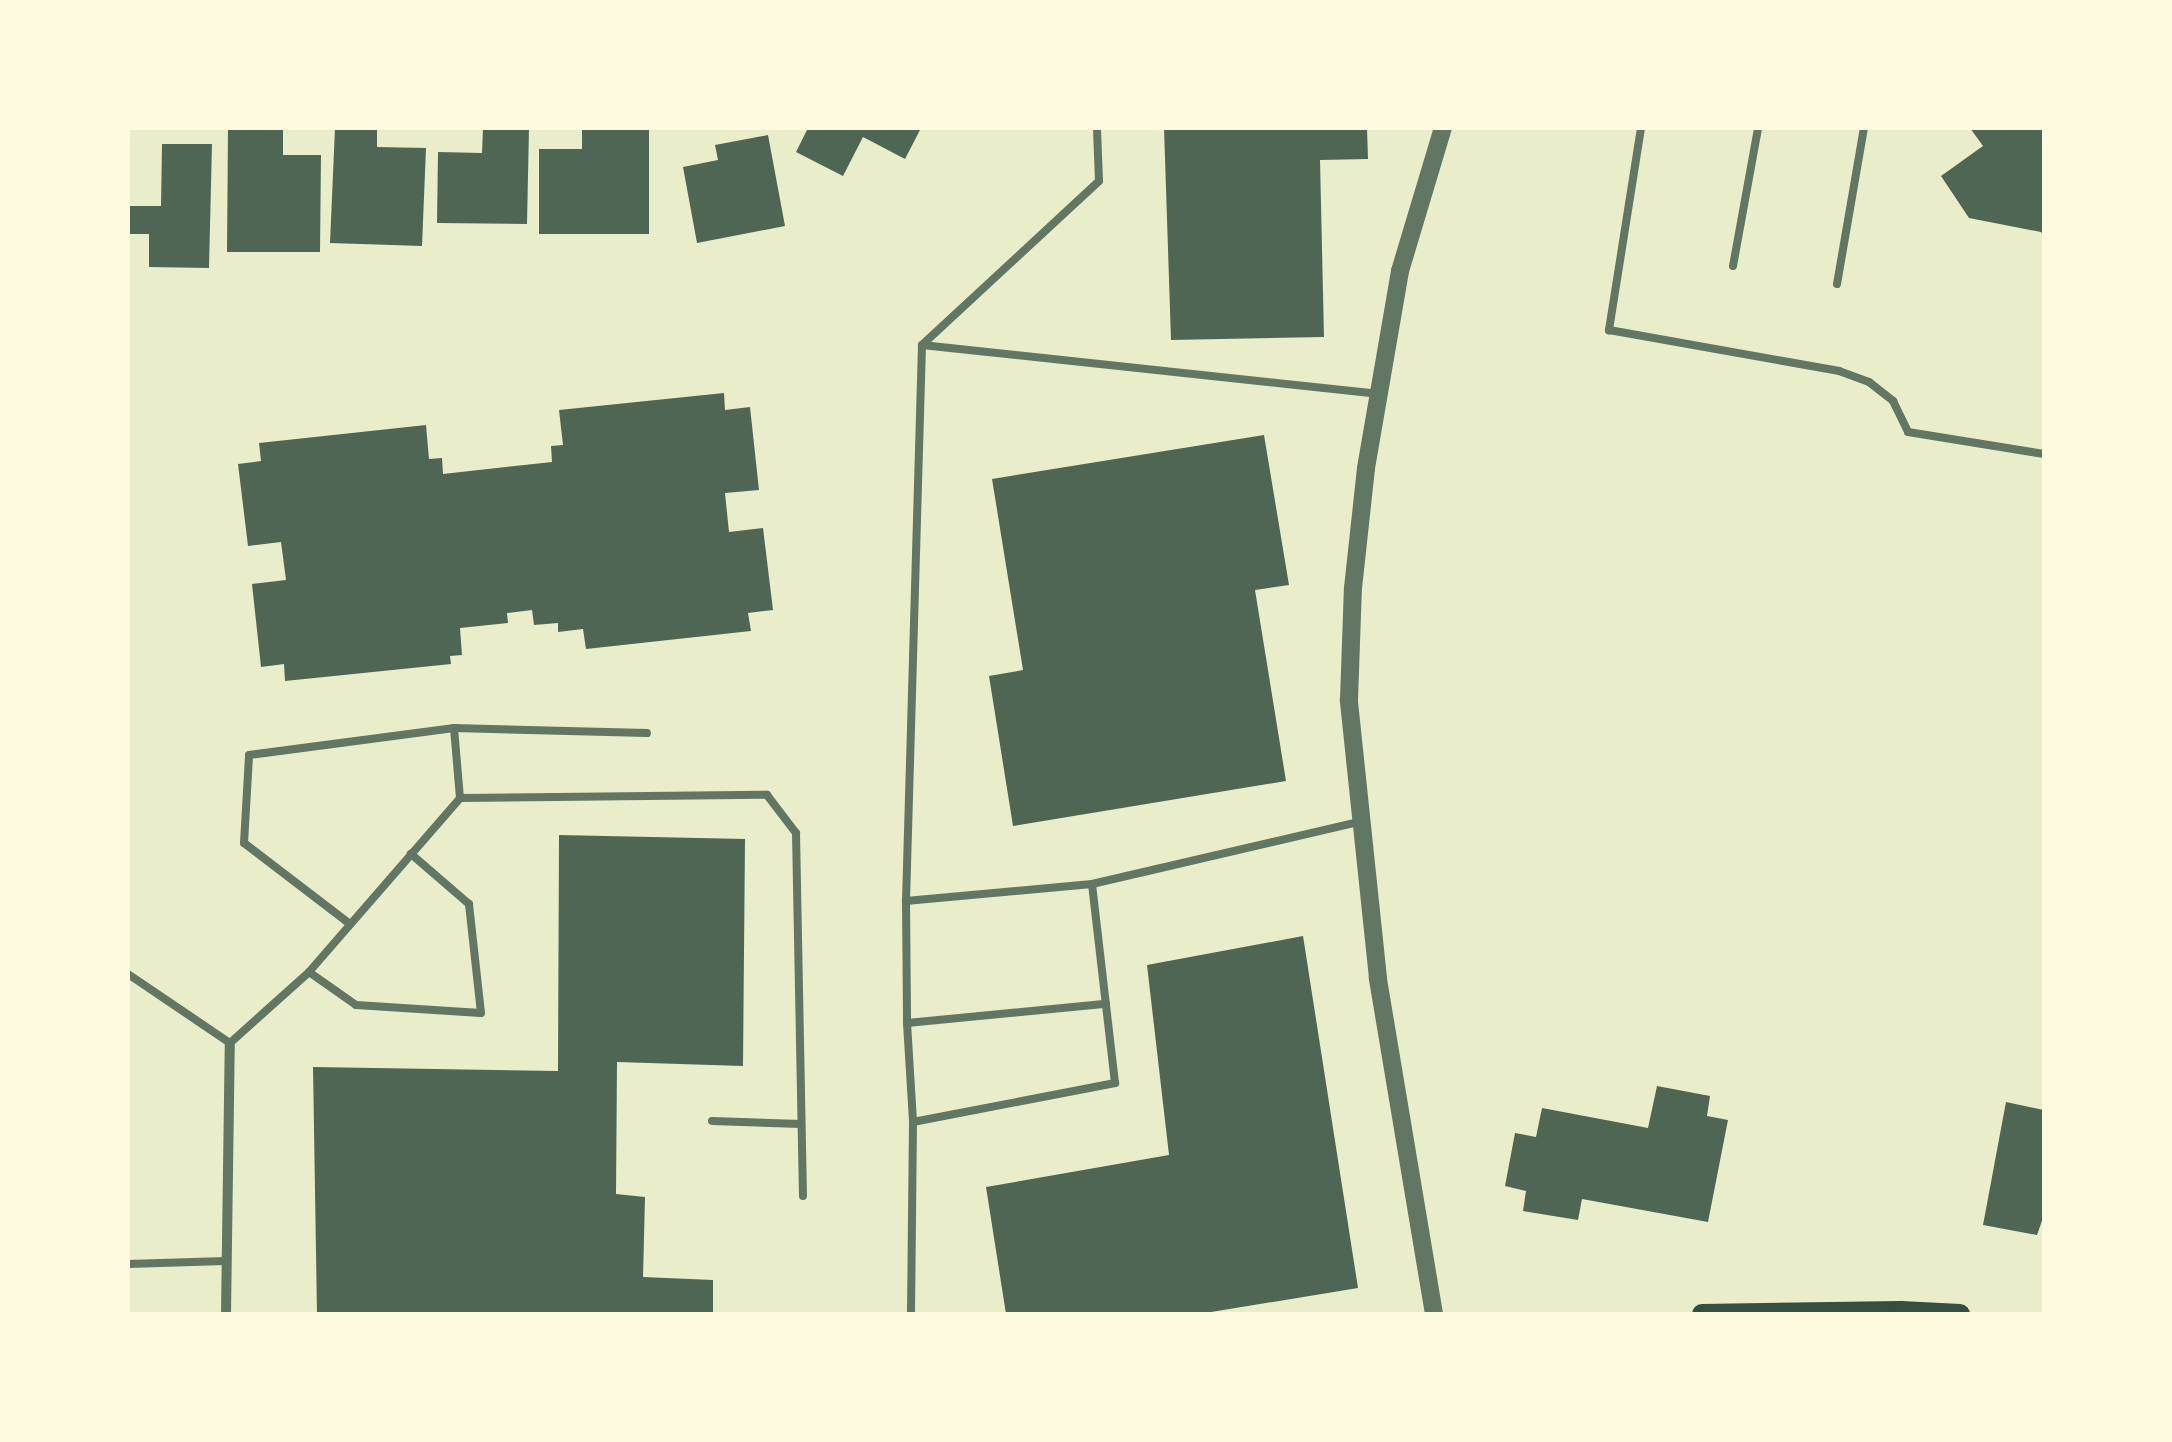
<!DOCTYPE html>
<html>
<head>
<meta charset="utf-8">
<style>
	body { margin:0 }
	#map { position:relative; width:2172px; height:1442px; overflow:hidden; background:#e9edc9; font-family:"Noto Sans",sans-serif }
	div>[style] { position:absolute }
	.building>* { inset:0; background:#4f6655 }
	.service>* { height:8px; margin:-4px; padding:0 4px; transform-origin:4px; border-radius:4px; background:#617663 }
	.minor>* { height:10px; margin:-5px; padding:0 5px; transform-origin:5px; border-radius:5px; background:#617663 }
	.tertiary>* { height:18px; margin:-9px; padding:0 9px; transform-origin:9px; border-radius:9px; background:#617663 }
	.secondary>* { height:20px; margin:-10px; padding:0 10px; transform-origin:10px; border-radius:10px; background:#344e41 }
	span { translate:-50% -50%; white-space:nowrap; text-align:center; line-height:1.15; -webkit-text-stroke:10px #fefae0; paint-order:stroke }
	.frame { position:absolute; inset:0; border:130px solid #fefae0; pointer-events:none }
</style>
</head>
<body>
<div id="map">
	<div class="building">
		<i style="clip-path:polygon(228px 128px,283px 128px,283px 155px,321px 155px,320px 252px,227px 252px)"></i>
		<i style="clip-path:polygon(335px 128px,377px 128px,377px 147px,426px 148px,422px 246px,330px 243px)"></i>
		<i style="clip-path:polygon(483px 128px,529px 128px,527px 224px,437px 223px,438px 152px,482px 153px)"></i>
		<i style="clip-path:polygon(582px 128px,649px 129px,649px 234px,539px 234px,539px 149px,582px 149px)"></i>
		<i style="clip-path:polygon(808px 128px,921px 128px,905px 159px,863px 137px,843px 176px,796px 152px)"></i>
		<i style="clip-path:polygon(1164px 128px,1367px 128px,1368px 159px,1320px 160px,1324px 337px,1171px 340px)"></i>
		<i style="clip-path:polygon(1970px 128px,2044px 128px,2044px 236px,2041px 232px,1969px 218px,1941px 176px,1983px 146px)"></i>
		<i style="clip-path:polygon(768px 135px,785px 226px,697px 243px,683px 167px,718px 160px,715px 145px)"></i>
		<i style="clip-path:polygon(162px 144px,212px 144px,209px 268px,149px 267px,149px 234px,128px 234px,128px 206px,161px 206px)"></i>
		<i style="clip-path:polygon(724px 393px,725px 410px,750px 407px,759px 490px,725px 493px,729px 532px,763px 528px,773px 610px,748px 613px,751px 631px,586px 649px,583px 629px,558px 632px,558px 623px,534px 625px,532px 610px,507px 613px,508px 623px,460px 628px,462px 655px,450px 656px,451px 664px,285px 681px,284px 664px,261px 667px,252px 584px,286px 580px,281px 542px,248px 546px,238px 464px,261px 461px,259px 443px,426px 425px,429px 459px,442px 458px,443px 474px,552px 462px,551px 446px,563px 445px,559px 410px)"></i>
		<i style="clip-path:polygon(1264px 435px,1289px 585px,1255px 590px,1286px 781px,1013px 826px,989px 676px,1023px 670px,992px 479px)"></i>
		<i style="clip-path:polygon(559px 835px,745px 839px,743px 1066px,617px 1062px,616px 1194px,645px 1197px,643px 1277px,713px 1280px,713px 1314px,317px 1314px,313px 1067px,558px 1071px)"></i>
		<i style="clip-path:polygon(1303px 936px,1358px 1288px,1199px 1314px,1006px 1314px,986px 1187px,1169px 1155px,1147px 965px)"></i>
		<i style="clip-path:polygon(1657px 1086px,1710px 1096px,1707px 1116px,1728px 1120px,1708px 1222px,1582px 1199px,1578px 1220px,1523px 1211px,1526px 1191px,1505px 1186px,1515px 1133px,1536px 1137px,1542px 1108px,1648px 1128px)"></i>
		<i style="clip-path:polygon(2006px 1102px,2044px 1110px,2044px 1215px,2037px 1235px,1983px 1225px)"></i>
	</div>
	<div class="service">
		<i style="left:1641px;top:128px;width:205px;rotate:99deg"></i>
		<i style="left:1609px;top:330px;width:234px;rotate:10.1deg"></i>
		<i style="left:1839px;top:371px;width:32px;rotate:20deg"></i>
		<i style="left:1869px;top:382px;width:31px;rotate:38deg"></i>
		<i style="left:1893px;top:401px;width:34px;rotate:64deg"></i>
		<i style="left:1908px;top:432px;width:138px;rotate:9.2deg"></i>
		<i style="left:1733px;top:266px;width:140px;rotate:-79.7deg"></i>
		<i style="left:1837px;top:284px;width:158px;rotate:-80.2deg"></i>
		<i style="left:922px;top:345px;width:241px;rotate:-42.8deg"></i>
		<i style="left:1099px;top:181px;width:53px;rotate:-92.2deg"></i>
		<i style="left:454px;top:728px;width:193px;rotate:1.5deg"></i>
		<i style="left:1092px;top:884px;width:187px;rotate:174.8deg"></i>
		<i style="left:906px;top:901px;width:556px;rotate:-88.35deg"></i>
		<i style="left:922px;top:345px;width:458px;rotate:6.1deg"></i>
		<i style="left:906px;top:901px;width:122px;rotate:89.5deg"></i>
		<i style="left:907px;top:1023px;width:200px;rotate:-5.5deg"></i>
		<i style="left:350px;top:924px;width:133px;rotate:-142.6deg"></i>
		<i style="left:244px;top:843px;width:88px;rotate:-86.7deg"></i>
		<i style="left:249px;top:755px;width:207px;rotate:-7.5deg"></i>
		<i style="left:454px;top:728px;width:70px;rotate:85.1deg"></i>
		<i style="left:309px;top:972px;width:57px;rotate:35.1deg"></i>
		<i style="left:356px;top:1005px;width:125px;rotate:3.7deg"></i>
		<i style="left:481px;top:1013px;width:110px;rotate:-96.3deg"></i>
		<i style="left:469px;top:904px;width:77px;rotate:-139.2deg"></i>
		<i style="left:128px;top:974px;width:123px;rotate:34.1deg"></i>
		<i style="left:230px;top:1043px;width:106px;rotate:-41.9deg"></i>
		<i style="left:309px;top:972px;width:230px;rotate:-49deg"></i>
		<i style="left:460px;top:798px;width:307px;rotate:-0.6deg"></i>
		<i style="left:767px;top:795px;width:48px;rotate:52.7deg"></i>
		<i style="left:796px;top:833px;width:363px;rotate:88.9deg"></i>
		<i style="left:907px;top:1023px;width:99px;rotate:86.5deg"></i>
		<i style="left:913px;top:1122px;width:192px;rotate:90.6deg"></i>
		<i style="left:712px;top:1121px;width:89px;rotate:1.9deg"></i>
		<i style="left:913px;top:1122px;width:206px;rotate:-10.9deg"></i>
		<i style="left:1115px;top:1083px;width:200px;rotate:-96.6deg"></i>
		<i style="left:1092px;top:884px;width:274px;rotate:-13.1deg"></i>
		<i style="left:128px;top:1264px;width:97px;rotate:-1.8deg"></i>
	</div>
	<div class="minor">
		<i style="left:226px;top:1314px;width:271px;rotate:-89.2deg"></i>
	</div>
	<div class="tertiary">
		<i style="left:1434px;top:1314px;width:341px;rotate:-99.5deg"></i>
		<i style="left:1378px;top:978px;width:280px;rotate:-96deg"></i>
		<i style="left:1349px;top:700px;width:112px;rotate:-88deg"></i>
		<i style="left:1353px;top:588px;width:121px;rotate:-83.8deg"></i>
		<i style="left:1366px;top:468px;width:200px;rotate:-80.2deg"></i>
		<i style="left:1400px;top:271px;width:149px;rotate:-73.3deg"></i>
	</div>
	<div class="secondary">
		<i style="left:1702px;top:1314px;width:199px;rotate:-0.9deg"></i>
		<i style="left:1901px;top:1311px;width:59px;rotate:2.9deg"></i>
	</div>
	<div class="frame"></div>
</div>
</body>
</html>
